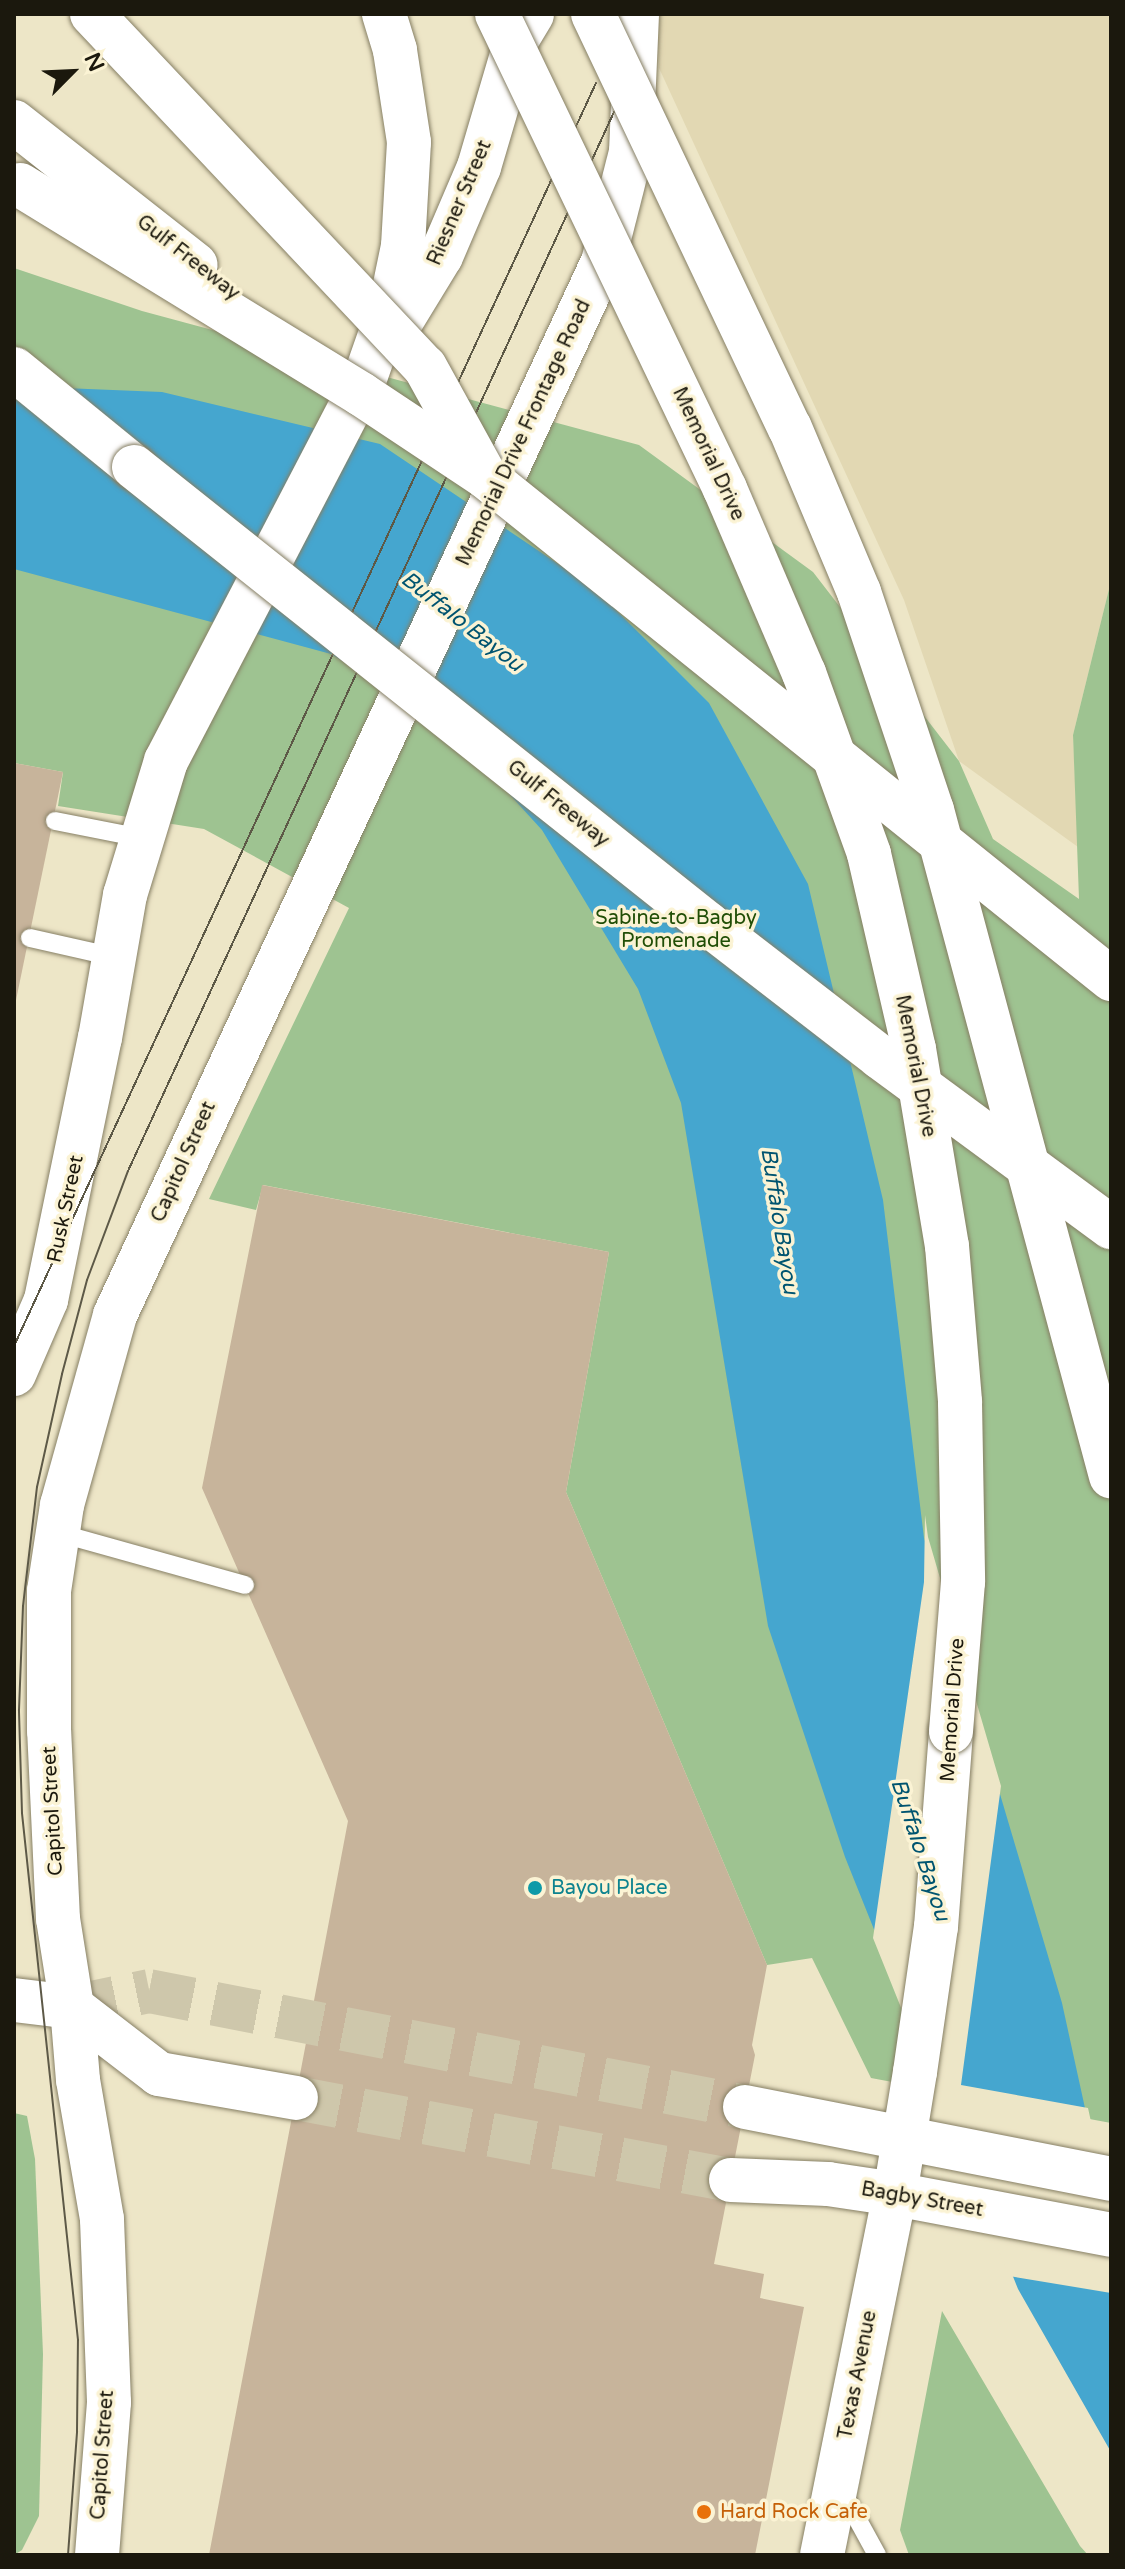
<!DOCTYPE html>
<html>
<head>
<meta charset="utf-8">
<style>
	body { margin:0 }
	#map { position:relative; width:1125px; height:2569px; overflow:hidden; background:#ede6c7; font-family:"Varela Round",sans-serif }
	div>[style] { position:absolute }
	.built>* { inset:0; background:#e2d8b3 }
	.green>* { inset:0; background:#9ec391 }
	.water>* { inset:0; background:#45a6cf }
	.pier>* { inset:0; background:#ede6c7 }
	.building>* { inset:0; background:#c7b49b }
	.tertiary-tunnel>* { height:44px; margin-top:-22px; transform-origin:0; background:repeating-linear-gradient(90deg,#cec7ab 0 44px,transparent 0 66px) }
	.roads { filter:drop-shadow(0 0 2px #867f64) drop-shadow(0 0 2px #867f64) }
	.service>* { height:18px; margin:-9px; padding:0 9px; transform-origin:9px; border-radius:9px; background:#fff }
	.tertiary>* { height:44px; margin:-22px; padding:0 22px; transform-origin:22px; border-radius:22px; background:#fff }
	.secondary>* { height:44px; margin:-22px; padding:0 22px; transform-origin:22px; border-radius:22px; background:#fff }
	.motorway>* { height:44px; margin:-22px; padding:0 22px; transform-origin:22px; border-radius:22px; background:#fff }
	.tram>* { height:2px; margin:-1px; padding:0 1px; transform-origin:1px; border-radius:1px; background:#5d5947 }
	.bridges { filter:drop-shadow(0 0 2px #867f64) drop-shadow(0 0 2px #867f64) }
	.secondary-bridge>* { height:44px; margin:-22px; padding:0 22px; transform-origin:22px; border-radius:22px; background:#fff }
	.motorway-bridge>* { height:44px; margin:-22px; padding:0 22px; transform-origin:22px; border-radius:22px; background:#fff }
	.dots>* { width:22px; height:22px; translate:-50% -50%; box-sizing:border-box; border:4px solid #fbf3d4; border-radius:50% }
	span { translate:-50% -50%; white-space:nowrap; text-align:center; line-height:1.15; -webkit-text-stroke:7px #fbf3d4; paint-order:stroke }
	.street-label { font-size:20px; color:#1b180d }
	.park-label { font-size:20px; color:#204e06 }
	.culture-label { font-size:20px; color:#0d838f }
	.left { translate:0 -50%; text-align:left }
	.food-label { font-size:20px; color:#c56008 }
	.water-label { font-size:22px; color:#005470; font-style:italic }
	.frame { position:absolute; inset:0; border:16px solid #1b180d; pointer-events:none }
	.north { position:absolute; left:32px; top:32px; width:80px; height:80px; -webkit-text-stroke:6px #fbf3d4; paint-order:stroke; rotate:66deg; font-size:22px; font-weight:700; line-height:32px; text-align:center; color:#1b180d }
	.north::after { content:''; display:block; margin:auto; width:28px; height:36px; background:#1b180d; clip-path:polygon(50% 0,100% 100%,50% 72%,0 100%) }
</style>
</head>
<body>
<div id="map">
	<div class="built">
		<i style="clip-path:polygon(657px 14px,1111px 14px,1111px 581px,1073px 735px,1078px 847px,959px 761px,904px 600px,659px 68px)"></i>
	</div>
	<div class="green">
		<i style="clip-path:polygon(14px 268px,142px 311px,639px 445px,813px 572px,959px 761px,993px 839px,1079px 899px,1073px 735px,1111px 581px,1111px 2123px,871px 2078px,812px 1958px,767px 1965px,566px 1492px,609px 1252px,263px 1185px,256px 1210px,209px 1199px,349px 908px,204px 829px,58px 806px,63px 772px,14px 763px)"></i>
		<i style="clip-path:polygon(14px 2113px,27px 2116px,35px 2159px,43px 2354px,39px 2516px,22px 2550px,14px 2555px)"></i>
		<i style="clip-path:polygon(942px 2311px,1080px 2546px,1088px 2555px,909px 2555px,900px 2530px)"></i>
	</div>
	<div class="water">
		<i style="clip-path:polygon(14px 386px,162px 392px,380px 444px,594px 588px,709px 703px,808px 884px,883px 1200px,924px 1538px,1062px 2003px,1111px 2227px,1111px 2452px,1018px 2289px,845px 1857px,768px 1626px,681px 1103px,638px 989px,542px 830px,448px 727px,331px 654px,14px 569px)"></i>
	</div>
	<div class="pier">
		<i style="clip-path:polygon(925px 1515px,928px 1537px,1001px 1786px,961px 2085px,1088px 2108px,1111px 2213px,1111px 2293px,1009px 2276px,873px 1938px,924px 1582px)"></i>
	</div>
	<div class="building">
		<i style="clip-path:polygon(14px 763px,63px 772px,15px 1005px,14px 1004px)"></i>
		<i style="clip-path:polygon(262px 1185px,609px 1252px,566px 1492px,767px 1965px,752px 2045px,755px 2055px,714px 2264px,764px 2274px,760px 2298px,804px 2307px,755px 2555px,209px 2555px,348px 1821px,202px 1488px)"></i>
	</div>
	<div class="tertiary-tunnel">
		<i style="left:72px;top:2007px;width:79px;rotate:-11.7deg"></i>
		<i style="left:149px;top:1991px;width:607px;rotate:11.01deg"></i>
		<i style="left:296px;top:2098px;width:443px;rotate:10.7deg"></i>
	</div>
	<div class="roads">
		<div class="service">
			<i style="left:55px;top:821px;width:89px;rotate:11.1deg"></i>
			<i style="left:30px;top:938px;width:86px;rotate:12.7deg"></i>
			<i style="left:59px;top:1533px;width:193px;rotate:15.6deg"></i>
			<i style="left:842px;top:2491px;width:73px;rotate:61.3deg"></i>
		</div>
		<div class="tertiary">
			<i style="left:397px;top:328px;width:84px;rotate:-58.6deg"></i>
			<i style="left:441px;top:256px;width:97px;rotate:-66.9deg"></i>
			<i style="left:479px;top:167px;width:131px;rotate:-73.6deg"></i>
			<i style="left:516px;top:41px;width:31px;rotate:-59deg"></i>
			<i style="left:14px;top:1374px;width:81px;rotate:-66.6deg"></i>
			<i style="left:46px;top:1300px;width:268px;rotate:-78.4deg"></i>
			<i style="left:100px;top:1038px;width:145px;rotate:-80.1deg"></i>
			<i style="left:125px;top:895px;width:140px;rotate:-73deg"></i>
			<i style="left:166px;top:761px;width:428px;rotate:-62.5deg"></i>
			<i style="left:364px;top:381px;width:82px;rotate:-70.7deg"></i>
			<i style="left:391px;top:304px;width:59px;rotate:-78.3deg"></i>
			<i style="left:403px;top:246px;width:104px;rotate:-86.7deg"></i>
			<i style="left:409px;top:142px;width:93px;rotate:-98.7deg"></i>
			<i style="left:395px;top:50px;width:38px;rotate:-107deg"></i>
			<i style="left:14px;top:2000px;width:58px;rotate:6.9deg"></i>
			<i style="left:72px;top:2007px;width:110px;rotate:37.6deg"></i>
			<i style="left:159px;top:2074px;width:139px;rotate:9.9deg"></i>
			<i style="left:745px;top:2107px;width:373px;rotate:11.1deg"></i>
			<i style="left:731px;top:2180px;width:97px;rotate:2.4deg"></i>
			<i style="left:828px;top:2184px;width:68px;rotate:8.5deg"></i>
			<i style="left:97px;top:2555px;width:153px;rotate:-85.5deg"></i>
			<i style="left:109px;top:2402px;width:183px;rotate:-92.2deg"></i>
			<i style="left:102px;top:2219px;width:141px;rotate:-99.8deg"></i>
			<i style="left:78px;top:2080px;width:73px;rotate:-94.7deg"></i>
			<i style="left:72px;top:2007px;width:89px;rotate:-99deg"></i>
			<i style="left:58px;top:1919px;width:188px;rotate:-92.7deg"></i>
			<i style="left:49px;top:1731px;width:140px;rotate:-90deg"></i>
			<i style="left:49px;top:1591px;width:87px;rotate:-81.4deg"></i>
			<i style="left:62px;top:1505px;width:197px;rotate:-74.4deg"></i>
			<i style="left:115px;top:1315px;width:1161px;rotate:-65.14deg"></i>
			<i style="left:603px;top:262px;width:114px;rotate:-75.7deg"></i>
			<i style="left:631px;top:152px;width:138px;rotate:-87.5deg"></i>
		</div>
		<div class="secondary">
			<i style="left:895px;top:2194px;width:220px;rotate:10.7deg"></i>
			<i style="left:822px;top:2555px;width:368px;rotate:-78.6deg"></i>
			<i style="left:895px;top:2194px;width:124px;rotate:-80.7deg"></i>
			<i style="left:915px;top:2072px;width:147px;rotate:-81.8deg"></i>
			<i style="left:936px;top:1927px;width:196px;rotate:-85.6deg"></i>
		</div>
		<div class="motorway">
			<i style="left:14px;top:369px;width:155px;rotate:39.2deg"></i>
		</div>
	</div>
	<div class="tram">
		<i style="left:14px;top:1346px;width:1391px;rotate:-65.26deg"></i>
		<i style="left:68px;top:2555px;width:124px;rotate:-85.8deg"></i>
		<i style="left:77px;top:2431px;width:91px;rotate:-89.4deg"></i>
		<i style="left:78px;top:2340px;width:530px;rotate:-96.07deg"></i>
		<i style="left:22px;top:1813px;width:103px;rotate:-91.7deg"></i>
		<i style="left:19px;top:1710px;width:104px;rotate:-87.8deg"></i>
		<i style="left:23px;top:1606px;width:120px;rotate:-83.3deg"></i>
		<i style="left:37px;top:1487px;width:116px;rotate:-77.5deg"></i>
		<i style="left:62px;top:1374px;width:97px;rotate:-75.1deg"></i>
		<i style="left:87px;top:1280px;width:116px;rotate:-69.4deg"></i>
		<i style="left:128px;top:1171px;width:1177px;rotate:-65.35deg"></i>
	</div>
	<div class="bridges">
		<div class="secondary-bridge">
			<i style="left:497px;top:14px;width:527px;rotate:64.36deg"></i>
			<i style="left:725px;top:489px;width:200px;rotate:66.8deg"></i>
			<i style="left:804px;top:673px;width:192px;rotate:70.2deg"></i>
			<i style="left:869px;top:854px;width:200px;rotate:77deg"></i>
			<i style="left:914px;top:1049px;width:200px;rotate:80.5deg"></i>
			<i style="left:947px;top:1246px;width:157px;rotate:85.2deg"></i>
			<i style="left:960px;top:1402px;width:180px;rotate:89deg"></i>
			<i style="left:963px;top:1582px;width:150px;rotate:94.6deg"></i>
			<i style="left:593px;top:14px;width:458px;rotate:64.6deg"></i>
			<i style="left:790px;top:428px;width:178px;rotate:67.2deg"></i>
			<i style="left:859px;top:592px;width:230px;rotate:71.5deg"></i>
			<i style="left:932px;top:810px;width:690px;rotate:74.96deg"></i>
		</div>
		<div class="motorway-bridge">
			<i style="left:92px;top:14px;width:485px;rotate:46.7deg"></i>
			<i style="left:425px;top:367px;width:120px;rotate:61.1deg"></i>
			<i style="left:14px;top:122px;width:231px;rotate:38.2deg"></i>
			<i style="left:20px;top:185px;width:400px;rotate:31.5deg"></i>
			<i style="left:361px;top:394px;width:150px;rotate:33.6deg"></i>
			<i style="left:486px;top:477px;width:802px;rotate:38.77deg"></i>
			<i style="left:134px;top:467px;width:734px;rotate:38.53deg"></i>
			<i style="left:708px;top:924px;width:217px;rotate:37.7deg"></i>
			<i style="left:880px;top:1057px;width:287px;rotate:36.4deg"></i>
		</div>
	</div>
	<div class="dots">
		<i style="left:535px;top:1888px;background:#0f9aa8"></i>
		<i style="left:704px;top:2512px;background:#e8710a"></i>
	</div>
	<div class="street-label">
		<span style="left:460px;top:203px;rotate:-67deg">Riesner Street</span>
		<span style="left:188px;top:258px;rotate:38deg">Gulf Freeway</span>
		<span style="left:524px;top:433px;rotate:-65deg">Memorial Drive Frontage Road</span>
		<span style="left:708px;top:454px;rotate:65deg">Memorial Drive</span>
		<span style="left:558px;top:804px;rotate:39deg">Gulf Freeway</span>
		<span style="left:915px;top:1066px;rotate:79deg">Memorial Drive</span>
		<span style="left:184px;top:1162px;rotate:-66deg">Capitol Street</span>
		<span style="left:66px;top:1209px;rotate:-78deg">Rusk Street</span>
		<span style="left:953px;top:1710px;rotate:-86deg">Memorial Drive</span>
		<span style="left:53px;top:1811px;rotate:-93deg">Capitol Street</span>
		<span style="left:922px;top:2200px;rotate:10deg">Bagby Street</span>
		<span style="left:858px;top:2375px;rotate:-79deg">Texas Avenue</span>
		<span style="left:103px;top:2455px;rotate:-86deg">Capitol Street</span>
	</div>
	<div class="park-label">
		<span style="left:676px;top:930px">Sabine-to-Bagby<br>Promenade</span>
	</div>
	<div class="culture-label">
		<span class="left" style="left:551px;top:1888px">Bayou Place</span>
	</div>
	<div class="food-label">
		<span class="left" style="left:720px;top:2512px">Hard Rock Cafe</span>
	</div>
	<div class="water-label">
		<span style="left:462px;top:622px;rotate:38deg">Buffalo Bayou</span>
		<span style="left:779px;top:1221px;rotate:81deg">Buffalo Bayou</span>
		<span style="left:920px;top:1850px;rotate:72deg">Buffalo Bayou</span>
	</div>
	<div class="frame"></div>
	<div class="north">N</div>
</div>
</body>
</html>
